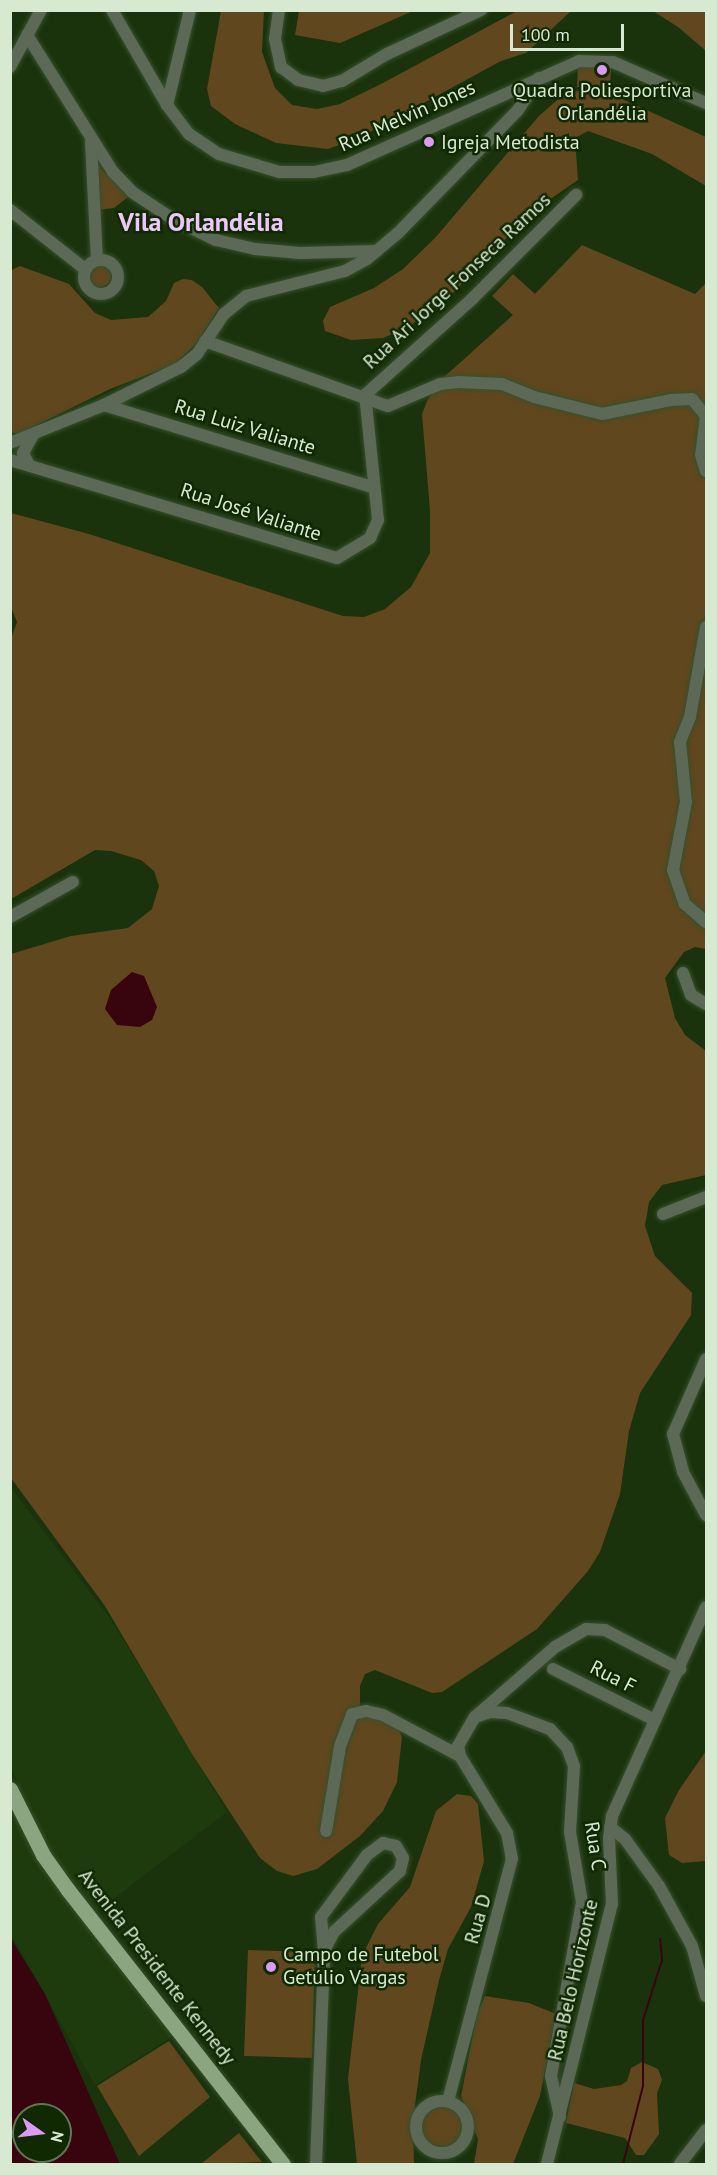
<!DOCTYPE html>
<html>
<head>
<meta charset="utf-8">
<style>
	body { margin:0 }
	#map { position:relative; width:717px; height:2175px; overflow:hidden; background:#1a330c; font-family:"PT Sans",sans-serif }
	div>[style] { position:absolute }
	.built>* { inset:0; background:#1e3b0d }
	.green>* { inset:0; background:#61471e }
	.round { border-radius:50% }
	.water>* { inset:0; background:#38040d }
	.stream>* { height:2px; margin:-1px; padding:0 1px; transform-origin:1px; border-radius:1px; background:#38040d }
	.roads { filter:drop-shadow(0 0 2px #38502c) drop-shadow(0 0 2px #38502c) }
	.minor>* { height:12px; margin:-6px; padding:0 6px; transform-origin:6px; border-radius:6px; background:#5c6957 }
	.minor>.ring { margin:-6px; padding:0; box-sizing:content-box; background:none; border:12px solid #5c6957; border-radius:50% }
	.major>* { height:15px; margin:-7.5px; padding:0 7.5px; transform-origin:7.5px; border-radius:7.5px; background:#8ba580 }
	.dots>* { width:16px; height:16px; translate:-50% -50%; box-sizing:border-box; border:3px solid #102903; border-radius:50% }
	span { translate:-50% -50%; white-space:nowrap; text-align:center; line-height:1.15; -webkit-text-stroke:5px #102903; paint-order:stroke }
	.poi-label { font-size:20px; color:#d8e9d2 }
	.left { translate:0 -50%; text-align:left }
	.street-label { font-size:20px; color:#d8e9d2 }
	.district-label { font-size:26px; color:#ecc7fa; font-weight:700 }
	.frame { position:absolute; inset:0; border:12px solid #d8e9d2; pointer-events:none }
	.north { position:absolute; left:12px; top:2103px; width:60px; height:60px; box-sizing:border-box; background:#102903; border:2px solid #607656; border-radius:50%; rotate:104deg; font-size:16px; font-weight:700; line-height:24px; text-align:center; color:#d8e9d2 }
	.north::after { content:''; display:block; margin:auto; width:21px; height:27px; background:#dc99f5; clip-path:polygon(50% 0,100% 100%,50% 72%,0 100%) }
	.scale { position:absolute; left:510px; top:24px; width:114px; height:27px; box-sizing:border-box; border:3px solid #d8e9d2; border-top:0; padding-left:8px; font-size:18px; line-height:21px; white-space:nowrap; color:#d8e9d2; -webkit-text-stroke:4px #102903; paint-order:stroke }
</style>
</head>
<body>
<div id="map">
	<div class="built">
		<i style="clip-path:polygon(10px 1486px,112px 1621px,227px 1812px,96px 1912px,45px 1847px,11px 1767px)"></i>
		<i style="clip-path:polygon(10px 1801px,175px 2035px,95px 2085px,11px 1934px)"></i>
	</div>
	<div class="green">
		<i style="clip-path:polygon(221px 11px,264px 11px,262px 52px,275px 88px,292px 105px,317px 109px,340px 104px,381px 84px,517px 11px,571px 11px,526px 53px,501px 61px,359px 138px,328px 149px,276px 143px,235px 124px,211px 106px,207px 89px)"></i>
		<i style="clip-path:polygon(299px 11px,299px 10px,413px 11px,340px 43px,295px 35px)"></i>
		<i style="clip-path:polygon(653px 11px,706px 11px,706px 51px,678px 27px)"></i>
		<i style="clip-path:polygon(578px 66px,611px 68px,610px 89px,577px 87px)"></i>
		<i style="clip-path:polygon(578px 91px,611px 94px,706px 137px,706px 186px,652px 154px,588px 131px,575px 138px,578px 180px,533px 211px,446px 300px,407px 328px,383px 338px,351px 340px,325px 331px,323px 321px,330px 307px,374px 288px,403px 269px,435px 238px,539px 116px,564px 94px)"></i>
		<i style="clip-path:polygon(96px 163px,128px 197px,114px 208px,97px 210px)"></i>
		<i style="clip-path:polygon(582px 245px,695px 294px,706px 283px,706px 949px,695px 947px,684px 952px,665px 978px,675px 1018px,685px 1035px,706px 1051px,706px 1175px,662px 1185px,649px 1202px,645px 1226px,655px 1256px,692px 1293px,691px 1315px,640px 1393px,629px 1431px,620px 1494px,600px 1552px,588px 1571px,537px 1629px,442px 1692px,432px 1693px,375px 1670px,365px 1674px,360px 1686px,360px 1711px,398px 1729px,402px 1737px,397px 1782px,383px 1811px,360px 1836px,317px 1869px,293px 1876px,277px 1871px,260px 1858px,192px 1754px,105px 1606px,11px 1478px,11px 954px,71px 936px,128px 928px,152px 909px,159px 886px,154px 871px,141px 860px,111px 851px,95px 850px,11px 899px,10px 641px,17px 622px,11px 607px,11px 513px,89px 534px,343px 616px,364px 617px,385px 609px,411px 587px,430px 553px,430px 510px,422px 414px,427px 401px,443px 378px,513px 315px,492px 296px,513px 274px,535px 294px)"></i>
		<i class="round" style="left:89px;top:265px;width:22px;height:22px"></i>
		<i style="clip-path:polygon(20px 266px,69px 284px,95px 313px,111px 320px,148px 317px,166px 301px,174px 283px,183px 279px,192px 280px,202px 287px,219px 308px,195px 345px,175px 364px,110px 389px,18px 434px,10px 432px,10px 271px)"></i>
		<i style="clip-path:polygon(706px 1751px,706px 1861px,682px 1863px,669px 1855px,665px 1818px,679px 1790px)"></i>
		<i style="clip-path:polygon(457px 1794px,471px 1796px,478px 1804px,484px 1861px,471px 1907px,448px 1949px,439px 1980px,421px 2060px,413px 2120px,414px 2164px,357px 2164px,348px 2079px,362px 1956px,378px 1924px,410px 1887px,436px 1811px)"></i>
		<i style="clip-path:polygon(248px 1950px,315px 1952px,312px 2058px,244px 2056px)"></i>
		<i style="clip-path:polygon(485px 1996px,529px 2003px,556px 2014px,540px 2096px,513px 2164px,474px 2164px,478px 2139px,461px 2096px,477px 2014px)"></i>
		<i style="clip-path:polygon(169px 2041px,210px 2097px,139px 2156px,97px 2086px)"></i>
		<i style="clip-path:polygon(642px 2062px,658px 2069px,662px 2080px,657px 2093px,659px 2134px,644px 2155px,636px 2155px,625px 2138px,566px 2123px,574px 2083px,594px 2089px,621px 2085px,627px 2081px,631px 2068px)"></i>
		<i class="round" style="left:416px;top:2101px;width:52px;height:52px"></i>
		<i style="clip-path:polygon(239px 2133px,262px 2162px,202px 2164px,201px 2164px)"></i>
	</div>
	<div class="water">
		<i style="clip-path:polygon(132px 972px,144px 976px,157px 1007px,152px 1020px,140px 1027px,117px 1025px,105px 1009px,111px 990px)"></i>
		<i style="clip-path:polygon(evenodd,10px 1937px,45px 1994px,120px 2164px,11px 2164px,10px 1937px,24px 2115px,60px 2115px,60px 2151px,24px 2151px,24px 2115px)"></i>
	</div>
	<div class="stream">
		<i style="left:623px;top:2164px;width:81px;rotate:-75.6deg"></i>
		<i style="left:643px;top:2086px;width:66px;rotate:-90deg"></i>
		<i style="left:643px;top:2020px;width:63px;rotate:-72.4deg"></i>
		<i style="left:662px;top:1960px;width:21px;rotate:-95deg"></i>
	</div>
	<div class="roads">
		<div class="minor">
			<i style="left:112px;top:10px;width:110px;rotate:59.9deg"></i>
			<i style="left:167px;top:105px;width:36px;rotate:53deg"></i>
			<i style="left:189px;top:134px;width:36px;rotate:34deg"></i>
			<i style="left:219px;top:154px;width:63px;rotate:16.7deg"></i>
			<i style="left:279px;top:172px;width:35px"></i>
			<i style="left:314px;top:172px;width:34px;rotate:-12deg"></i>
			<i style="left:347px;top:165px;width:254px;rotate:-24.1deg"></i>
			<i style="left:579px;top:61px;width:34px;rotate:2deg"></i>
			<i style="left:613px;top:62px;width:102px;rotate:23.8deg"></i>
			<i style="left:279px;top:10px;width:29px;rotate:98deg"></i>
			<i style="left:275px;top:39px;width:29px;rotate:78deg"></i>
			<i style="left:281px;top:67px;width:21px;rotate:37deg"></i>
			<i style="left:298px;top:80px;width:26px;rotate:13deg"></i>
			<i style="left:323px;top:86px;width:20px;rotate:-15deg"></i>
			<i style="left:342px;top:81px;width:52px;rotate:-31deg"></i>
			<i style="left:387px;top:54px;width:104px;rotate:-25.1deg"></i>
			<i style="left:27px;top:35px;width:162px;rotate:57.9deg"></i>
			<i style="left:113px;top:172px;width:28px;rotate:46deg"></i>
			<i style="left:132px;top:192px;width:47px;rotate:33.7deg"></i>
			<i style="left:171px;top:218px;width:50px;rotate:26.1deg"></i>
			<i style="left:216px;top:240px;width:40px;rotate:13deg"></i>
			<i style="left:255px;top:249px;width:45px;rotate:5.1deg"></i>
			<i style="left:300px;top:253px;width:77px;rotate:-1.5deg"></i>
			<i style="left:10px;top:67px;width:65px;rotate:-61.5deg"></i>
			<i style="left:167px;top:105px;width:98px;rotate:-76.4deg"></i>
			<i style="left:91px;top:142px;width:118px;rotate:87.1deg"></i>
			<i style="left:10px;top:210px;width:95px;rotate:38.2deg"></i>
			<i class="ring" style="left:84px;top:260px;width:22px;height:22px"></i>
			<i style="left:205px;top:341px;width:194px;rotate:19.6deg"></i>
			<i style="left:388px;top:406px;width:56px;rotate:-22.9deg"></i>
			<i style="left:440px;top:384px;width:18px;rotate:-6deg"></i>
			<i style="left:458px;top:382px;width:44px;rotate:2.6deg"></i>
			<i style="left:502px;top:384px;width:35px;rotate:22deg"></i>
			<i style="left:534px;top:397px;width:70px;rotate:14deg"></i>
			<i style="left:602px;top:414px;width:70px;rotate:-11.5deg"></i>
			<i style="left:671px;top:400px;width:21px;rotate:-3deg"></i>
			<i style="left:692px;top:399px;width:22px;rotate:51deg"></i>
			<i style="left:706px;top:416px;width:39px;rotate:97deg"></i>
			<i style="left:701px;top:455px;width:17px;rotate:73deg"></i>
			<i style="left:365px;top:395px;width:145px;rotate:-41.9deg"></i>
			<i style="left:473px;top:298px;width:146px;rotate:-45deg"></i>
			<i style="left:104px;top:405px;width:281px;rotate:17deg"></i>
			<i style="left:10px;top:443px;width:101px;rotate:-22deg"></i>
			<i style="left:104px;top:405px;width:86px;rotate:-26.3deg"></i>
			<i style="left:181px;top:367px;width:21px;rotate:-39deg"></i>
			<i style="left:197px;top:354px;width:48px;rotate:-56deg"></i>
			<i style="left:224px;top:314px;width:28px;rotate:-39deg"></i>
			<i style="left:246px;top:296px;width:102px;rotate:-14.2deg"></i>
			<i style="left:345px;top:271px;width:25px;rotate:-29deg"></i>
			<i style="left:367px;top:259px;width:39px;rotate:-40deg"></i>
			<i style="left:397px;top:234px;width:173px;rotate:-45.7deg"></i>
			<i style="left:518px;top:110px;width:38px;rotate:-57deg"></i>
			<i style="left:10px;top:460px;width:341px;rotate:16.7deg"></i>
			<i style="left:337px;top:558px;width:39px;rotate:-31deg"></i>
			<i style="left:370px;top:538px;width:20px;rotate:-66deg"></i>
			<i style="left:378px;top:520px;width:126px;rotate:-95.9deg"></i>
			<i style="left:29px;top:465px;width:13px;rotate:-117deg"></i>
			<i style="left:23px;top:453px;width:21px;rotate:-61deg"></i>
			<i style="left:706px;top:627px;width:91px;rotate:100.1deg"></i>
			<i style="left:690px;top:717px;width:27px;rotate:112deg"></i>
			<i style="left:680px;top:742px;width:60px;rotate:84.3deg"></i>
			<i style="left:686px;top:802px;width:69px;rotate:100.8deg"></i>
			<i style="left:673px;top:870px;width:36px;rotate:71deg"></i>
			<i style="left:685px;top:904px;width:28px;rotate:41deg"></i>
			<i style="left:10px;top:917px;width:72px;rotate:-29.1deg"></i>
			<i style="left:683px;top:973px;width:23px;rotate:70deg"></i>
			<i style="left:691px;top:995px;width:17px;rotate:31deg"></i>
			<i style="left:663px;top:1214px;width:46px;rotate:-21.6deg"></i>
			<i style="left:706px;top:1359px;width:82px;rotate:113.7deg"></i>
			<i style="left:673px;top:1434px;width:39px;rotate:75deg"></i>
			<i style="left:683px;top:1472px;width:49px;rotate:61.9deg"></i>
			<i style="left:553px;top:1669px;width:114px;rotate:26.6deg"></i>
			<i style="left:476px;top:1716px;width:105px;rotate:-41.1deg"></i>
			<i style="left:555px;top:1647px;width:36px;rotate:-30deg"></i>
			<i style="left:586px;top:1629px;width:19px;rotate:3deg"></i>
			<i style="left:605px;top:1630px;width:85px;rotate:27.5deg"></i>
			<i style="left:610px;top:1827px;width:19px;rotate:39deg"></i>
			<i style="left:625px;top:1839px;width:58px;rotate:54.1deg"></i>
			<i style="left:659px;top:1886px;width:68px;rotate:61.2deg"></i>
			<i style="left:692px;top:1946px;width:52px;rotate:74.4deg"></i>
			<i style="left:326px;top:1831px;width:86px;rotate:-80.6deg"></i>
			<i style="left:340px;top:1746px;width:34px;rotate:-69deg"></i>
			<i style="left:352px;top:1714px;width:14px;rotate:-12deg"></i>
			<i style="left:366px;top:1711px;width:17px;rotate:13deg"></i>
			<i style="left:383px;top:1715px;width:87px;rotate:28deg"></i>
			<i class="ring" style="left:416px;top:2101px;width:40px;height:40px"></i>
			<i style="left:448px;top:2101px;width:250px;rotate:-75.2deg"></i>
			<i style="left:512px;top:1859px;width:26px;rotate:-101deg"></i>
			<i style="left:507px;top:1833px;width:90px;rotate:-121.4deg"></i>
			<i style="left:460px;top:1756px;width:10px;rotate:-101deg"></i>
			<i style="left:458px;top:1746px;width:34px;rotate:-60deg"></i>
			<i style="left:475px;top:1717px;width:16px;rotate:-18deg"></i>
			<i style="left:490px;top:1712px;width:17px;rotate:3deg"></i>
			<i style="left:507px;top:1713px;width:46px;rotate:20.4deg"></i>
			<i style="left:550px;top:1729px;width:25px;rotate:47deg"></i>
			<i style="left:567px;top:1747px;width:20px;rotate:70deg"></i>
			<i style="left:574px;top:1766px;width:66px;rotate:93.5deg"></i>
			<i style="left:570px;top:1832px;width:71px;rotate:80.3deg"></i>
			<i style="left:582px;top:1902px;width:177px;rotate:100.1deg"></i>
			<i style="left:551px;top:2076px;width:42px;rotate:77.6deg"></i>
			<i style="left:316px;top:2164px;width:213px;rotate:-87.8deg"></i>
			<i style="left:324px;top:1951px;width:34px;rotate:-95deg"></i>
			<i style="left:321px;top:1917px;width:77px;rotate:-53.4deg"></i>
			<i style="left:367px;top:1855px;width:20px;rotate:-37deg"></i>
			<i style="left:383px;top:1843px;width:13px;rotate:13deg"></i>
			<i style="left:396px;top:1846px;width:14px;rotate:60deg"></i>
			<i style="left:403px;top:1858px;width:13px;rotate:103deg"></i>
			<i style="left:400px;top:1871px;width:90px;rotate:137.3deg"></i>
			<i style="left:334px;top:1932px;width:21px;rotate:118deg"></i>
			<i style="left:547px;top:2164px;width:268px;rotate:-76deg"></i>
			<i style="left:612px;top:1904px;width:66px;rotate:-92.6deg"></i>
			<i style="left:609px;top:1838px;width:22px;rotate:-82deg"></i>
			<i style="left:612px;top:1816px;width:229px;rotate:-65.8deg"></i>
			<i style="left:680px;top:2164px;width:43px;rotate:-52.6deg"></i>
		</div>
		<div class="major">
			<i style="left:10px;top:1789px;width:74px;rotate:63.4deg"></i>
			<i style="left:43px;top:1855px;width:43px;rotate:54.5deg"></i>
			<i style="left:68px;top:1890px;width:348px;rotate:51.9deg"></i>
		</div>
	</div>
	<div class="dots">
		<i style="left:602px;top:70px;background:#dc99f5"></i>
		<i style="left:429px;top:142px;background:#dc99f5"></i>
		<i style="left:271px;top:1967px;background:#dc99f5"></i>
	</div>
	<div class="poi-label">
		<span style="left:602px;top:102px">Quadra Poliesportiva<br>Orlandélia</span>
		<span class="left" style="left:441px;top:142px">Igreja Metodista</span>
		<span class="left" style="left:283px;top:1966px">Campo de Futebol<br>Getúlio Vargas</span>
	</div>
	<div class="street-label">
		<span style="left:407px;top:116px;rotate:-24deg">Rua Melvin Jones</span>
		<span style="left:457px;top:281px;rotate:-43deg">Rua Ari Jorge Fonseca Ramos</span>
		<span style="left:245px;top:427px;rotate:17deg">Rua Luiz Valiante</span>
		<span style="left:251px;top:512px;rotate:18deg">Rua José Valiante</span>
		<span style="left:613px;top:1677px;rotate:27deg">Rua F</span>
		<span style="left:595px;top:1846px;rotate:81deg">Rua C</span>
		<span style="left:478px;top:1919px;rotate:-74deg">Rua D</span>
		<span style="left:157px;top:1967px;rotate:52deg">Avenida Presidente Kennedy</span>
		<span style="left:573px;top:1980px;rotate:-77deg">Rua Belo Horizonte</span>
	</div>
	<div class="district-label">
		<span style="left:201px;top:222px">Vila Orlandélia</span>
	</div>
	<div class="frame"></div>
	<div class="north">N</div>
	<div class="scale">100 m</div>
</div>
</body>
</html>
